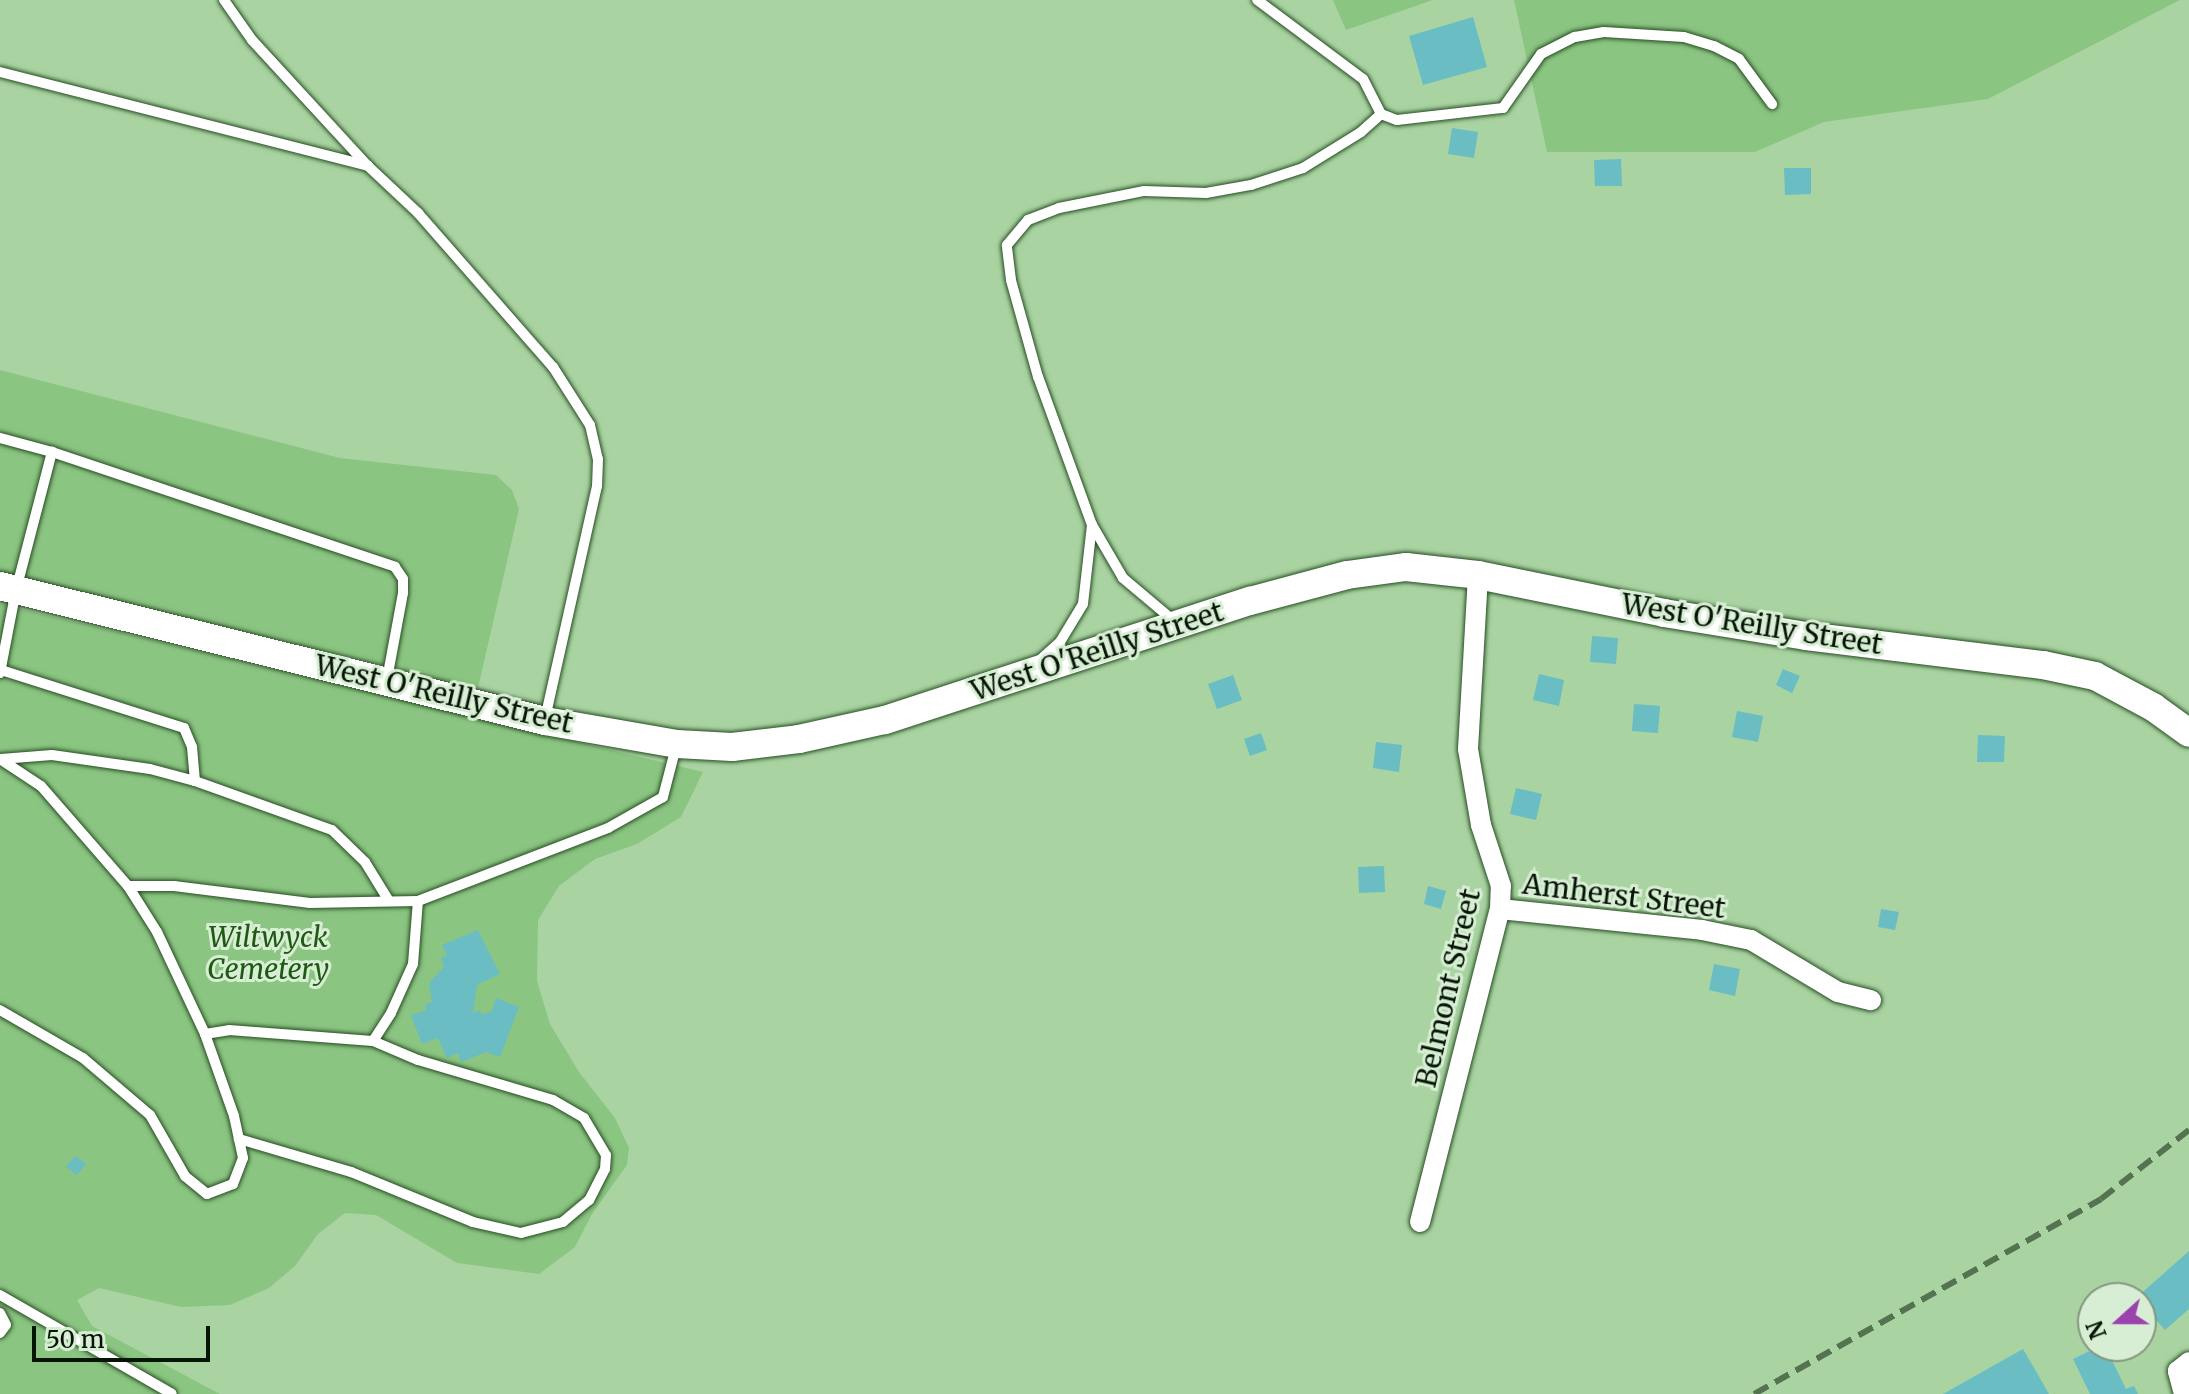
<!DOCTYPE html>
<html>
<head>
<meta charset="utf-8">
<style>
	body { margin:0 }
	#map { position:relative; width:2189px; height:1394px; overflow:hidden; background:#a9d4a2; font-family:Merriweather,serif }
	div>[style] { position:absolute }
	.green>* { inset:0; background:#8bc582 }
	.building>* { inset:0; background:#69bdc3 }
	.roads { filter:drop-shadow(0 0 2px #284e23) drop-shadow(0 0 2px #284e23) }
	.lane>* { height:10px; margin:-5px; padding:0 5px; transform-origin:5px; border-radius:5px; background:#fff }
	.street>* { height:20px; margin:-10px; padding:0 10px; transform-origin:10px; border-radius:10px; background:#fff }
	.secondary>* { height:28px; margin:-14px; padding:0 14px; transform-origin:14px; border-radius:14px; background:#fff }
	.rail>* { height:6px; margin-top:-3px; transform-origin:0; background:repeating-linear-gradient(90deg,#557251 0 16px,transparent 0 24px) }
	span { translate:-50% -50%; white-space:nowrap; text-align:center; line-height:1.15; -webkit-text-stroke:6px #d8eed4; paint-order:stroke }
	.street-label { font-size:28px; color:#061505 }
	.park-label { font-size:28px; color:#1f5a15; font-style:italic }
	.north { position:absolute; left:2077px; top:1282px; width:80px; height:80px; box-sizing:border-box; background:#d8eed4; border:2px solid #849781; border-radius:50%; rotate:249deg; font-size:22px; font-weight:700; line-height:32px; text-align:center; color:#061505 }
	.north::after { content:''; display:block; margin:auto; width:28px; height:36px; background:#9c42ad; clip-path:polygon(50% 0,100% 100%,50% 72%,0 100%) }
	.scale { position:absolute; left:32px; top:1326px; width:178px; height:36px; box-sizing:border-box; border:4px solid #061505; border-top:0; padding-left:10px; font-size:24px; line-height:28px; white-space:nowrap; color:#061505; -webkit-text-stroke:6px #d8eed4; paint-order:stroke }
</style>
</head>
<body>
<div id="map">
	<div class="green">
		<i style="clip-path:polygon(1333px 0,1433px 0,1346px 30px)"></i>
		<i style="clip-path:polygon(1514px 0,2180px 0,1988px 99px,1824px 122px,1755px 152px,1547px 152px)"></i>
		<i style="clip-path:polygon(0 370px,340px 458px,496px 475px,512px 490px,519px 509px,478px 688px,0 572px)"></i>
		<i style="clip-path:polygon(0 604px,703px 772px,681px 817px,637px 844px,595px 859px,559px 886px,538px 920px,537px 981px,550px 1024px,579px 1072px,615px 1118px,629px 1148px,627px 1165px,592px 1214px,575px 1247px,539px 1274px,457px 1263px,376px 1215px,345px 1213px,318px 1234px,295px 1266px,269px 1288px,230px 1305px,181px 1307px,99px 1288px,77px 1300px,92px 1326px,220px 1394px,0 1394px)"></i>
	</div>
	<div class="building">
		<i style="clip-path:polygon(1473px 17px,1487px 67px,1423px 85px,1409px 36px)"></i>
		<i style="clip-path:polygon(1452px 128px,1478px 132px,1474px 158px,1448px 154px)"></i>
		<i style="clip-path:polygon(1621px 159px,1622px 186px,1595px 186px,1594px 160px)"></i>
		<i style="clip-path:polygon(1784px 168px,1811px 168px,1811px 194px,1785px 195px)"></i>
		<i style="clip-path:polygon(1592px 636px,1618px 638px,1616px 664px,1590px 662px)"></i>
		<i style="clip-path:polygon(1783px 669px,1800px 676px,1792px 693px,1776px 685px)"></i>
		<i style="clip-path:polygon(1539px 674px,1564px 680px,1559px 706px,1533px 700px)"></i>
		<i style="clip-path:polygon(1233px 675px,1242px 700px,1217px 709px,1208px 684px)"></i>
		<i style="clip-path:polygon(1634px 704px,1660px 706px,1658px 733px,1632px 731px)"></i>
		<i style="clip-path:polygon(1737px 711px,1763px 716px,1758px 742px,1732px 737px)"></i>
		<i style="clip-path:polygon(1261px 733px,1267px 750px,1250px 756px,1244px 739px)"></i>
		<i style="clip-path:polygon(1978px 735px,2005px 736px,2004px 762px,1977px 762px)"></i>
		<i style="clip-path:polygon(1376px 742px,1402px 745px,1399px 772px,1373px 768px)"></i>
		<i style="clip-path:polygon(1516px 788px,1542px 794px,1536px 820px,1510px 814px)"></i>
		<i style="clip-path:polygon(1384px 866px,1385px 892px,1359px 893px,1358px 867px)"></i>
		<i style="clip-path:polygon(1428px 886px,1446px 891px,1441px 909px,1424px 904px)"></i>
		<i style="clip-path:polygon(1881px 909px,1899px 912px,1895px 930px,1878px 927px)"></i>
		<i style="clip-path:polygon(478px 930px,500px 974px,477px 985px,473px 1013px,480px 1010px,482px 1015px,492px 1011px,496px 998px,519px 1007px,500px 1057px,486px 1052px,461px 1062px,458px 1053px,447px 1058px,438px 1038px,422px 1044px,411px 1015px,427px 1010px,425px 1005px,432px 1002px,429px 983px,444px 967px,441px 958px,447px 956px,442px 945px)"></i>
		<i style="clip-path:polygon(1714px 964px,1740px 969px,1735px 996px,1709px 990px)"></i>
		<i style="clip-path:polygon(75px 1156px,86px 1164px,77px 1175px,66px 1167px)"></i>
		<i style="clip-path:polygon(2189px 1251px,2189px 1309px,2165px 1330px,2141px 1303px,2141px 1298px,2136px 1298px)"></i>
		<i style="clip-path:polygon(2100px 1346px,2105px 1346px,2126px 1389px,2134px 1386px,2138px 1394px,2090px 1394px,2073px 1359px)"></i>
		<i style="clip-path:polygon(2023px 1349px,2049px 1394px,1943px 1394px)"></i>
	</div>
	<div class="roads">
		<div class="lane">
			<i style="left:224px;top:0;width:49px;rotate:55deg"></i>
			<i style="left:252px;top:40px;width:170px;rotate:47.4deg"></i>
			<i style="left:0;top:72px;width:380px;rotate:14.3deg"></i>
			<i style="left:368px;top:166px;width:69px;rotate:43.2deg"></i>
			<i style="left:418px;top:213px;width:205px;rotate:48.8deg"></i>
			<i style="left:553px;top:367px;width:69px;rotate:57.5deg"></i>
			<i style="left:590px;top:425px;width:35px;rotate:77deg"></i>
			<i style="left:598px;top:459px;width:27px;rotate:92deg"></i>
			<i style="left:597px;top:486px;width:239px;rotate:102.6deg"></i>
			<i style="left:1381px;top:114px;width:17px;rotate:21deg"></i>
			<i style="left:1397px;top:120px;width:107px;rotate:-6.5deg"></i>
			<i style="left:1503px;top:108px;width:66px;rotate:-54.9deg"></i>
			<i style="left:1541px;top:54px;width:38px;rotate:-27deg"></i>
			<i style="left:1575px;top:37px;width:29px;rotate:-10deg"></i>
			<i style="left:1604px;top:32px;width:80px;rotate:3.6deg"></i>
			<i style="left:1684px;top:37px;width:31px;rotate:17deg"></i>
			<i style="left:1714px;top:46px;width:28px;rotate:27deg"></i>
			<i style="left:1739px;top:59px;width:56px;rotate:53.7deg"></i>
			<i style="left:0;top:438px;width:54px;rotate:15.1deg"></i>
			<i style="left:52px;top:452px;width:362px;rotate:18.5deg"></i>
			<i style="left:395px;top:567px;width:14px;rotate:56deg"></i>
			<i style="left:403px;top:579px;width:14px;rotate:90deg"></i>
			<i style="left:403px;top:593px;width:87px;rotate:100.5deg"></i>
			<i style="left:1174px;top:621px;width:67px;rotate:-139.9deg"></i>
			<i style="left:1123px;top:578px;width:61px;rotate:-120.3deg"></i>
			<i style="left:1092px;top:525px;width:158px;rotate:-110deg"></i>
			<i style="left:1038px;top:377px;width:101px;rotate:-105.6deg"></i>
			<i style="left:1011px;top:280px;width:35px;rotate:-97deg"></i>
			<i style="left:1007px;top:245px;width:33px;rotate:-50deg"></i>
			<i style="left:1028px;top:220px;width:33px;rotate:-21deg"></i>
			<i style="left:1059px;top:208px;width:87px;rotate:-11.3deg"></i>
			<i style="left:1144px;top:191px;width:62px;rotate:1.8deg"></i>
			<i style="left:1206px;top:193px;width:46px;rotate:-10.1deg"></i>
			<i style="left:1251px;top:185px;width:55px;rotate:-18.1deg"></i>
			<i style="left:1303px;top:168px;width:68px;rotate:-31.8deg"></i>
			<i style="left:1361px;top:132px;width:27px;rotate:-42deg"></i>
			<i style="left:1381px;top:114px;width:39px;rotate:-117deg"></i>
			<i style="left:1363px;top:79px;width:132px;rotate:-143.3deg"></i>
			<i style="left:1040px;top:660px;width:27px;rotate:-42deg"></i>
			<i style="left:1060px;top:642px;width:44px;rotate:-58.8deg"></i>
			<i style="left:1083px;top:604px;width:80px;rotate:-83.5deg"></i>
			<i style="left:1px;top:670px;width:192px;rotate:17.6deg"></i>
			<i style="left:184px;top:728px;width:21px;rotate:67deg"></i>
			<i style="left:192px;top:747px;width:34px;rotate:85deg"></i>
			<i style="left:195px;top:781px;width:145px;rotate:19.7deg"></i>
			<i style="left:332px;top:830px;width:46px;rotate:44.1deg"></i>
			<i style="left:365px;top:862px;width:46px;rotate:58.4deg"></i>
			<i style="left:0;top:673px;width:85px;rotate:-79.1deg"></i>
			<i style="left:16px;top:590px;width:143px;rotate:-75.4deg"></i>
			<i style="left:0;top:759px;width:49px;rotate:33.4deg"></i>
			<i style="left:41px;top:786px;width:133px;rotate:49deg"></i>
			<i style="left:128px;top:886px;width:54px;rotate:57.8deg"></i>
			<i style="left:157px;top:932px;width:113px;rotate:64.8deg"></i>
			<i style="left:205px;top:1034px;width:87px;rotate:70.5deg"></i>
			<i style="left:234px;top:1116px;width:43px;rotate:77.9deg"></i>
			<i style="left:243px;top:1158px;width:28px;rotate:111deg"></i>
			<i style="left:233px;top:1184px;width:28px;rotate:159deg"></i>
			<i style="left:207px;top:1194px;width:28px;rotate:-141deg"></i>
			<i style="left:185px;top:1176px;width:70px;rotate:-119.8deg"></i>
			<i style="left:150px;top:1115px;width:88px;rotate:-139.6deg"></i>
			<i style="left:83px;top:1058px;width:96px;rotate:-150deg"></i>
			<i style="left:1px;top:759px;width:51px;rotate:-4.5deg"></i>
			<i style="left:52px;top:755px;width:99px;rotate:8.1deg"></i>
			<i style="left:150px;top:769px;width:47px;rotate:14.9deg"></i>
			<i style="left:128px;top:886px;width:46px"></i>
			<i style="left:174px;top:886px;width:137px;rotate:7.1deg"></i>
			<i style="left:310px;top:903px;width:108px;rotate:-1.1deg"></i>
			<i style="left:418px;top:901px;width:204px;rotate:-21deg"></i>
			<i style="left:608px;top:828px;width:63px;rotate:-29.4deg"></i>
			<i style="left:663px;top:797px;width:52px;rotate:-75.4deg"></i>
			<i style="left:205px;top:1034px;width:24px;rotate:-9deg"></i>
			<i style="left:229px;top:1030px;width:144px;rotate:4.4deg"></i>
			<i style="left:373px;top:1041px;width:49px;rotate:22.9deg"></i>
			<i style="left:418px;top:1060px;width:141px;rotate:16.5deg"></i>
			<i style="left:553px;top:1100px;width:36px;rotate:30deg"></i>
			<i style="left:584px;top:1118px;width:43px;rotate:59.3deg"></i>
			<i style="left:606px;top:1155px;width:14px;rotate:94deg"></i>
			<i style="left:605px;top:1169px;width:35px;rotate:117deg"></i>
			<i style="left:589px;top:1200px;width:34px;rotate:140deg"></i>
			<i style="left:563px;top:1222px;width:43px;rotate:165.3deg"></i>
			<i style="left:521px;top:1233px;width:49px;rotate:-167.1deg"></i>
			<i style="left:473px;top:1222px;width:132px;rotate:-157.7deg"></i>
			<i style="left:351px;top:1172px;width:117px;rotate:-163.6deg"></i>
			<i style="left:373px;top:1041px;width:33px;rotate:-57deg"></i>
			<i style="left:391px;top:1013px;width:54px;rotate:-65.8deg"></i>
			<i style="left:413px;top:964px;width:63px;rotate:-85.5deg"></i>
			<i style="left:0;top:1295px;width:198px;rotate:29.9deg"></i>
			<i style="left:0;top:1313px;width:13px;rotate:63deg"></i>
			<i style="left:6px;top:1325px;width:10px;rotate:127deg"></i>
		</div>
		<div class="street">
			<i style="left:1500px;top:909px;width:203px;rotate:5.9deg"></i>
			<i style="left:1702px;top:930px;width:50px;rotate:11.5deg"></i>
			<i style="left:1751px;top:940px;width:101px;rotate:30.9deg"></i>
			<i style="left:1838px;top:992px;width:34px;rotate:14deg"></i>
			<i style="left:1420px;top:1222px;width:323px;rotate:-75.7deg"></i>
			<i style="left:1500px;top:909px;width:23px;rotate:-88deg"></i>
			<i style="left:1501px;top:886px;width:64px;rotate:-108.2deg"></i>
			<i style="left:1481px;top:825px;width:77px;rotate:-99.7deg"></i>
			<i style="left:1468px;top:749px;width:174px;rotate:-86.7deg"></i>
			<i style="left:2184px;top:1394px;width:24px;rotate:-105deg"></i>
			<i style="left:2178px;top:1371px;width:14px;rotate:-39deg"></i>
		</div>
		<div class="secondary">
			<i style="left:0;top:586px;width:561px;rotate:13.91deg"></i>
			<i style="left:545px;top:721px;width:134px;rotate:9.9deg"></i>
			<i style="left:677px;top:744px;width:55px;rotate:3.1deg"></i>
			<i style="left:732px;top:747px;width:67px;rotate:-6.8deg"></i>
			<i style="left:799px;top:739px;width:88px;rotate:-12.5deg"></i>
			<i style="left:885px;top:720px;width:384px;rotate:-18.1deg"></i>
			<i style="left:1250px;top:601px;width:100px;rotate:-15deg"></i>
			<i style="left:1347px;top:575px;width:60px;rotate:-7.7deg"></i>
			<i style="left:1406px;top:567px;width:72px;rotate:6.3deg"></i>
			<i style="left:1478px;top:575px;width:190px;rotate:11.5deg"></i>
			<i style="left:1664px;top:613px;width:144px;rotate:9.2deg"></i>
			<i style="left:1806px;top:636px;width:239px;rotate:7deg"></i>
			<i style="left:2043px;top:665px;width:53px;rotate:11.9deg"></i>
			<i style="left:2095px;top:676px;width:66px;rotate:28.1deg"></i>
			<i style="left:2153px;top:707px;width:44px;rotate:35.8deg"></i>
		</div>
	</div>
	<div class="rail">
		<i style="left:1754px;top:1394px;width:398px;rotate:-29.3deg"></i>
		<i style="left:2101px;top:1199px;width:112px;rotate:-38.1deg"></i>
	</div>
	<div class="street-label">
		<span style="left:1752px;top:624px;rotate:9deg">West O'Reilly Street</span>
		<span style="left:1097px;top:651px;rotate:-18deg">West O'Reilly Street</span>
		<span style="left:444px;top:694px;rotate:13deg">West O'Reilly Street</span>
		<span style="left:1624px;top:896px;rotate:7deg">Amherst Street</span>
		<span style="left:1448px;top:988px;rotate:-77deg">Belmont Street</span>
	</div>
	<div class="park-label">
		<span style="left:268px;top:953px">Wiltwyck<br>Cemetery</span>
	</div>
	<div class="north">N</div>
	<div class="scale">50 m</div>
</div>
</body>
</html>
